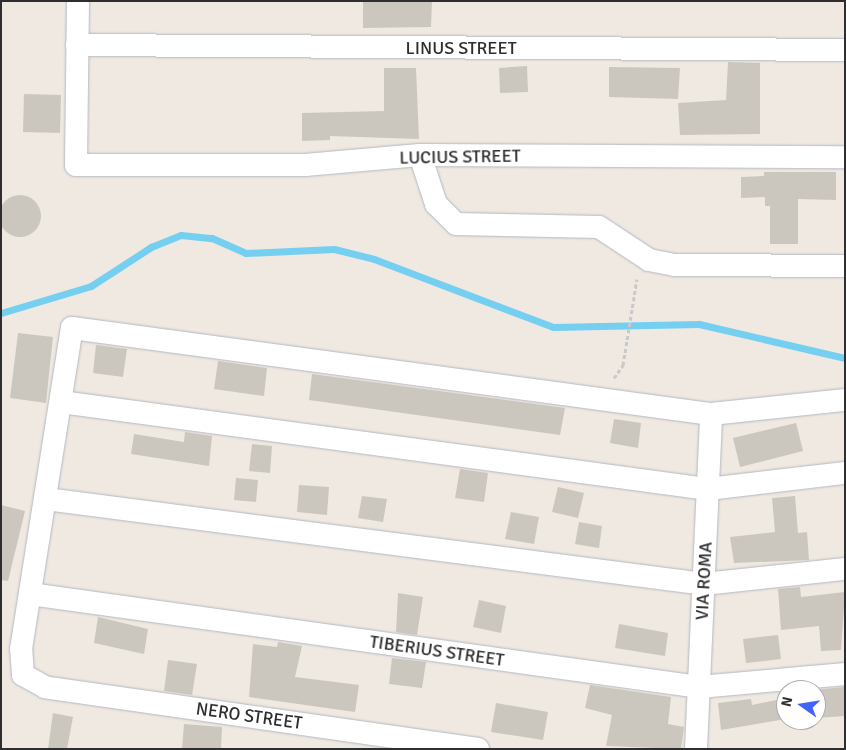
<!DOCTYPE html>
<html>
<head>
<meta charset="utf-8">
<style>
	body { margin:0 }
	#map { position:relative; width:846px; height:750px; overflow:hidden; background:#efe9e1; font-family:Signika,sans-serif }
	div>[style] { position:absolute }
	.stream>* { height:7px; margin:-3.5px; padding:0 3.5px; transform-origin:3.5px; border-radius:3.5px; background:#75cff0 }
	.building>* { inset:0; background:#cbc7bf }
	.round { border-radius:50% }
	.path>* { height:3px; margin-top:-1.5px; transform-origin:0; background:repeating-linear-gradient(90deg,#c9c9c9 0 4px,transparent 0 6.5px) }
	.roads { filter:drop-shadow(0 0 1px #b4b7c1) drop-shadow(0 0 1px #b4b7c1) }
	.street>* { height:22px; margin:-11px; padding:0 11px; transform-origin:11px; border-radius:11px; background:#fff }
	span { translate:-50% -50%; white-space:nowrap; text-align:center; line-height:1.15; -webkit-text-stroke:5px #fff; paint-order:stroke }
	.street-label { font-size:18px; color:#2e2e2e }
	.frame { position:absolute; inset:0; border:2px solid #2e2e2e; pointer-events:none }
	.north { position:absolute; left:776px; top:680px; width:50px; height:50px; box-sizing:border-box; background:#fff; border:1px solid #ababab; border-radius:50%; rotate:283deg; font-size:14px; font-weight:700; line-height:20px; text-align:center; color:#2e2e2e }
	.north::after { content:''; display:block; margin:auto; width:18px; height:22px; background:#4264fb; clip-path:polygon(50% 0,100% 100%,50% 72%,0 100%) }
</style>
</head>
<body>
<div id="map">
	<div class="stream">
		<i style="left:1px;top:313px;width:94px;rotate:-16.7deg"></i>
		<i style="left:91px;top:286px;width:72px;rotate:-33deg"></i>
		<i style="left:151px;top:247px;width:32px;rotate:-22deg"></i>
		<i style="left:181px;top:235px;width:31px;rotate:6deg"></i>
		<i style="left:212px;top:238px;width:37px;rotate:24deg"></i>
		<i style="left:246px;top:253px;width:88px;rotate:-2.6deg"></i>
		<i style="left:334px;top:249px;width:41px;rotate:14deg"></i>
		<i style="left:374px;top:259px;width:191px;rotate:20.8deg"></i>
		<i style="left:553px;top:327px;width:146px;rotate:-1.2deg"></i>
		<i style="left:699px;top:324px;width:150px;rotate:13.1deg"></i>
	</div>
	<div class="building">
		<i style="clip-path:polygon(385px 1px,432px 1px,431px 27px,363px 28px,363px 2px)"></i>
		<i style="clip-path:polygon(728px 62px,760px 63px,760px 134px,680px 135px,678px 103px,726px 100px)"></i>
		<i style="clip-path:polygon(527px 66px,528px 92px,500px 93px,499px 68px)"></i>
		<i style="clip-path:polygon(609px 67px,680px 68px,678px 99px,609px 97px)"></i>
		<i style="clip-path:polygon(384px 68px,416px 68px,419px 139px,330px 136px,330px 140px,302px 141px,302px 113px,384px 111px)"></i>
		<i style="clip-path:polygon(24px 94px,61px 95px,60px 133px,23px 132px)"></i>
		<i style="clip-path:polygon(764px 172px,836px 172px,836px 200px,798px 199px,798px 244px,770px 244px,770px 206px,765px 206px,765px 197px,741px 198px,741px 177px,764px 176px)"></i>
		<i class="round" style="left:-1px;top:195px;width:42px;height:42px"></i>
		<i style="clip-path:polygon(18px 333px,53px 337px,46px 403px,10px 398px)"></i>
		<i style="clip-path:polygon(96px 345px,127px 349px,123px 377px,93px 373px)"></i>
		<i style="clip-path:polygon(218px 361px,267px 368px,264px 396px,214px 389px)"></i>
		<i style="clip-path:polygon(312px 374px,565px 408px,560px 435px,309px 400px)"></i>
		<i style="clip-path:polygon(614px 419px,641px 423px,638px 448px,610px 443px)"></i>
		<i style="clip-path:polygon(796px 423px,803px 451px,740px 467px,733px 438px)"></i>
		<i style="clip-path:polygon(185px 432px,212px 436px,209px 466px,131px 454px,134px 434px,184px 442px)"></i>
		<i style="clip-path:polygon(252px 444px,272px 446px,270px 473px,249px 471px)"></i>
		<i style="clip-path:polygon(460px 469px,488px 473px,484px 502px,455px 498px)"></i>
		<i style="clip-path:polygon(236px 478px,258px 480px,256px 502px,234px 500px)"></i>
		<i style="clip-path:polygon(299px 485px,329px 487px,327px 515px,297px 512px)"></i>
		<i style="clip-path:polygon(558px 487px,584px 493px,578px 518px,552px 512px)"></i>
		<i style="clip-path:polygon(362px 496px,387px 499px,383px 522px,358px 518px)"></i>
		<i style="clip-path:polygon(795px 496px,798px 533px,807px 532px,809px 560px,734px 563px,730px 537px,775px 532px,772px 498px)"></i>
		<i style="clip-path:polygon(1px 505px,25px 511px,8px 581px,1px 580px)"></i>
		<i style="clip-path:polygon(511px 512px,539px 517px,534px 544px,505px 539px)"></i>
		<i style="clip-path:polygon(579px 522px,602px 526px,599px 548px,575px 544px)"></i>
		<i style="clip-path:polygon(800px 587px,801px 597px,845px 592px,841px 650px,821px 651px,819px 626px,781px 630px,778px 589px)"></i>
		<i style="clip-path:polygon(398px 593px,423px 597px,417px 635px,396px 632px)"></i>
		<i style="clip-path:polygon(479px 600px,506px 606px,501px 633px,473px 627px)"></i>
		<i style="clip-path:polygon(98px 617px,148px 629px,144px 654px,94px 643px)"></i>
		<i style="clip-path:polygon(619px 624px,668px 633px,665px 656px,615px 648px)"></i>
		<i style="clip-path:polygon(778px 635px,781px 659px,746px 663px,743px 639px)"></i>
		<i style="clip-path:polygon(278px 642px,302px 646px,295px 677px,359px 685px,355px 712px,249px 697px,253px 644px,277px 647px)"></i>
		<i style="clip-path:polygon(392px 658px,426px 662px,422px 688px,389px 684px)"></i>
		<i style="clip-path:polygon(168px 660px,197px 664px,192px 695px,164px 691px)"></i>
		<i style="clip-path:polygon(590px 685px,671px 697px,668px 724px,684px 727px,681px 749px,606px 746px,612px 715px,585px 708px)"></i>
		<i style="clip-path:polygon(845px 687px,845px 716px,816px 718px,813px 690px)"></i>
		<i style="clip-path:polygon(786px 698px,786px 719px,721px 730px,718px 703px,751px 699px,752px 705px)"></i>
		<i style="clip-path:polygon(496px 703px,548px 712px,543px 740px,491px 732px)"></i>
		<i style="clip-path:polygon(53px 713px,73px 717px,67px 749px,48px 749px)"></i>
		<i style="clip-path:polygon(184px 724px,222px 727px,221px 749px,182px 749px)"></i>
	</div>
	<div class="path">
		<i style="left:614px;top:378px;width:16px;rotate:-55deg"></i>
		<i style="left:623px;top:365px;width:87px;rotate:-80.8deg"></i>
	</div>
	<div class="roads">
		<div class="street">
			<i style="left:78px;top:1px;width:164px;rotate:90.7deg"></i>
			<i style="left:76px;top:165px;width:229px"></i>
			<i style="left:305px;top:165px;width:115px;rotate:-5deg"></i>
			<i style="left:420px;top:155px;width:425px;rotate:0.3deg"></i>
			<i style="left:77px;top:45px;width:768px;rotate:0.37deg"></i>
			<i style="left:420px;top:155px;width:52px;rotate:71.9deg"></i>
			<i style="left:436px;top:204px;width:28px;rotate:45deg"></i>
			<i style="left:456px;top:224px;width:143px;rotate:1.2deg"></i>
			<i style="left:599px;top:227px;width:60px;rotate:33.4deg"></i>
			<i style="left:649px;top:260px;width:26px;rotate:11deg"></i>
			<i style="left:675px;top:265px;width:170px;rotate:0.3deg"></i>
			<i style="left:61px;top:402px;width:653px;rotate:7.66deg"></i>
			<i style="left:708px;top:489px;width:138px;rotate:-6.7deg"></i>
			<i style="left:46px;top:499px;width:663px;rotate:7.36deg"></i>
			<i style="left:704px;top:584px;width:142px;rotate:-6.1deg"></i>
			<i style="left:30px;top:594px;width:675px;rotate:7.91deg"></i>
			<i style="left:699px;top:687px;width:147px;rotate:-5.1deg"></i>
			<i style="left:478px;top:749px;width:437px;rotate:-171.9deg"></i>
			<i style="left:45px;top:687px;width:25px;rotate:-151deg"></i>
			<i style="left:23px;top:675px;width:26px;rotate:-94deg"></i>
			<i style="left:21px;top:649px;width:325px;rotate:-81deg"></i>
			<i style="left:72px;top:328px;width:645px;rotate:7.67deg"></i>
			<i style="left:711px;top:414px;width:135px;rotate:-6deg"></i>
			<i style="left:696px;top:749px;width:335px;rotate:-87.4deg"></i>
		</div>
	</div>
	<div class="street-label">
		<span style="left:461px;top:48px">LINUS STREET</span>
		<span style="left:460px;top:157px;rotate:-1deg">LUCIUS STREET</span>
		<span style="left:704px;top:581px;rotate:-87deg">VIA ROMA</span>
		<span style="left:437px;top:651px;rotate:8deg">TIBERIUS STREET</span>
		<span style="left:249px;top:716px;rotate:8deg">NERO STREET</span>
	</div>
	<div class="frame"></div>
	<div class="north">N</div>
</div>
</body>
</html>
